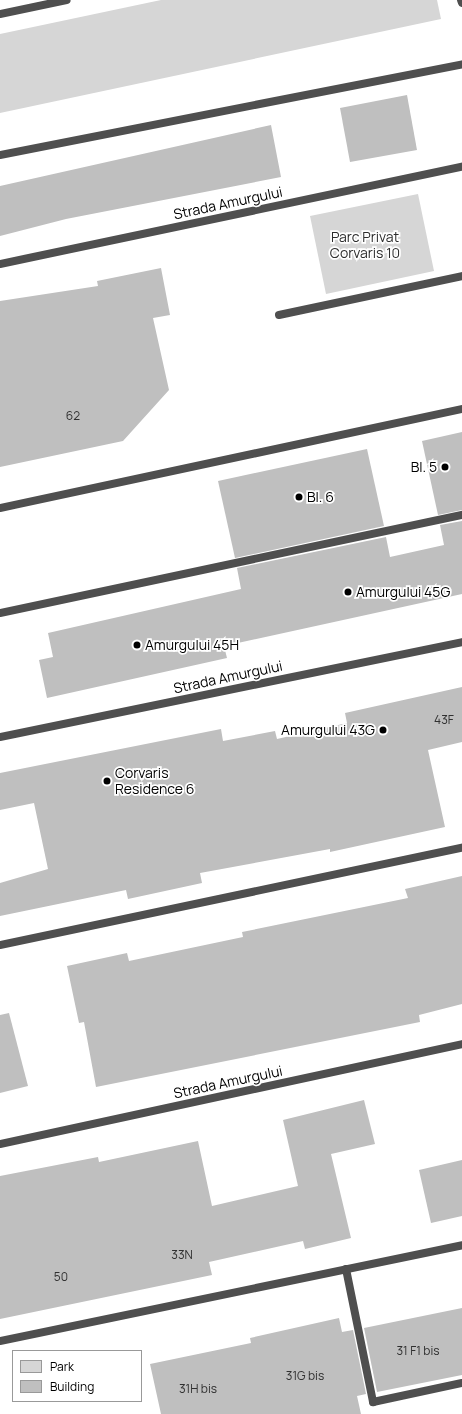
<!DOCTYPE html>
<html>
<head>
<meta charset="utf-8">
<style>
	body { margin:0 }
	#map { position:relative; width:462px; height:1414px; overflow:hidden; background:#fff; font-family:Manrope,sans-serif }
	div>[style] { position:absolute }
	.green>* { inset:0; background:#d6d6d6 }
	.building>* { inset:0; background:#bfbfbf }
	.lane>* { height:8px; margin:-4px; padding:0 4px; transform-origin:4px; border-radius:4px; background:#4f4f4f }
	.dots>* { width:11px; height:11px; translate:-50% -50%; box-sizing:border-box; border:2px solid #fff; border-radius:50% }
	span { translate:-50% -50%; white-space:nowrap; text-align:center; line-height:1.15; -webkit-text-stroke:3.5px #fff; paint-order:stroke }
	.number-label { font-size:12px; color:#303030 }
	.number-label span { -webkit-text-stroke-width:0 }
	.street-label { font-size:14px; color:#000 }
	.park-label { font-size:14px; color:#2d2d2d }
	.poi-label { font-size:14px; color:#000 }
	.right { translate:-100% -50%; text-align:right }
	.left { translate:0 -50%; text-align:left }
	.legend { position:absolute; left:12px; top:1350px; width:130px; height:52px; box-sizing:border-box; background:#fff; border:1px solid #999; margin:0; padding:5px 7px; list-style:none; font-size:12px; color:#000 }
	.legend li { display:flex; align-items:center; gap:8px; height:20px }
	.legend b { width:20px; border:1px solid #999 }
</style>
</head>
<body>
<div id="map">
	<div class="green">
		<i style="clip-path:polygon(161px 0,437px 0,441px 19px,0 113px,0 34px)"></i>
		<i style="clip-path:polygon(418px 194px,434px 271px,326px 294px,310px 216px)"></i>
	</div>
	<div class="building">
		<i style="clip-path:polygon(407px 95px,417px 150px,350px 162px,340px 108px)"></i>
		<i style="clip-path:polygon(271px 125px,281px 177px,66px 219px,0 236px,0 186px)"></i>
		<i style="clip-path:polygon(161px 268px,170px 315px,153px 318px,169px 390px,123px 441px,0 467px,0 301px,98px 286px,97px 281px)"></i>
		<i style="clip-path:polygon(462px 432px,462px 510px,438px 515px,422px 441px)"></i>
		<i style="clip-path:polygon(367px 449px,384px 526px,235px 558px,218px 481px)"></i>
		<i style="clip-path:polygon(462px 521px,462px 594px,224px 646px,227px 658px,47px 698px,39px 660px,53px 657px,48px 633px,241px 589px,237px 568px,386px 537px,390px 557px,444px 545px,440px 525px)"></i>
		<i style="clip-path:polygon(462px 687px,462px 742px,428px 750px,445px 827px,330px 852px,330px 849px,200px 873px,202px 883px,128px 899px,126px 890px,0 916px,0 883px,48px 869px,34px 803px,0 810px,0 773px,221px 729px,223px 741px,275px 731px,277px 739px,347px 723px,345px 713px)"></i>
		<i style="clip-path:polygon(462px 876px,462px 1004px,419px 1015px,420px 1022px,96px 1087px,84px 1022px,79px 1023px,67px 966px,127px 953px,129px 961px,243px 937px,242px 932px,408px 898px,405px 889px)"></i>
		<i style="clip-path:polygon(9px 1013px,28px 1086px,0 1093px,0 1015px)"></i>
		<i style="clip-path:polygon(364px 1100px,375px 1144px,331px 1154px,351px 1238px,305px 1249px,303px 1241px,209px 1262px,212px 1275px,0 1319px,0 1176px,98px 1157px,99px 1162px,198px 1141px,212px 1206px,298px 1186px,283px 1120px)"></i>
		<i style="clip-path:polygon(462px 1160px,462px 1216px,431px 1223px,419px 1170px)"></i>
		<i style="clip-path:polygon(462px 1308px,462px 1375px,377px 1392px,364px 1328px)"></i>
		<i style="clip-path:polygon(339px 1318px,342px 1332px,353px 1330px,366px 1394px,357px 1396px,361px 1414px,161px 1414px,150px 1364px,251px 1343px,250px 1338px)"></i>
	</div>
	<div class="lane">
		<i style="left:461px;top:0;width:3px;rotate:72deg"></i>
		<i style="left:0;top:14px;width:68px;rotate:-11.8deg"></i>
		<i style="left:0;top:155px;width:471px;rotate:-11.1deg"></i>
		<i style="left:0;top:264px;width:472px;rotate:-11.9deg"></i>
		<i style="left:279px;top:315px;width:187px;rotate:-12deg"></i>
		<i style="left:0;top:508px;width:472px;rotate:-12.1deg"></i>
		<i style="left:0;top:613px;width:472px;rotate:-12deg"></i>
		<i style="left:0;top:737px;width:472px;rotate:-11.6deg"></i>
		<i style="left:0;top:945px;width:472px;rotate:-11.9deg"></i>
		<i style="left:0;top:1144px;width:473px;rotate:-12.2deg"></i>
		<i style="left:346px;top:1269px;width:136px;rotate:78.5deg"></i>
		<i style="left:373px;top:1402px;width:91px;rotate:-12.1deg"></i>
		<i style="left:0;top:1341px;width:472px;rotate:-11.7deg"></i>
	</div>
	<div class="dots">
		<i style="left:445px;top:467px;background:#000"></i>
		<i style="left:299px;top:497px;background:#000"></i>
		<i style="left:348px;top:592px;background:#000"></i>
		<i style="left:137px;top:645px;background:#000"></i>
		<i style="left:383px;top:730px;background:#000"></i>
		<i style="left:107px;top:781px;background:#000"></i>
	</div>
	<div class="number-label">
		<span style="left:73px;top:416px">62</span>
		<span style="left:444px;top:720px">43F</span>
		<span style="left:182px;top:1255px">33N</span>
		<span style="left:61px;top:1277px">50</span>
		<span style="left:418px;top:1351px">31 F1 bis</span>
		<span style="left:305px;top:1376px">31G bis</span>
		<span style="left:198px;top:1389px">31H bis</span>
	</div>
	<div class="street-label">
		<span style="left:228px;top:203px;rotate:-12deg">Strada Amurgului</span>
		<span style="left:228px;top:677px;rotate:-12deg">Strada Amurgului</span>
		<span style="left:228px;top:1082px;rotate:-12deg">Strada Amurgului</span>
	</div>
	<div class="park-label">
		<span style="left:365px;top:245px">Parc Privat<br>Corvaris 10</span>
	</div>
	<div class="poi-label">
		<span class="right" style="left:437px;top:467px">Bl. 5</span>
		<span class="left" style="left:307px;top:497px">Bl. 6</span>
		<span class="left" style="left:356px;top:592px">Amurgului 45G</span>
		<span class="left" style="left:145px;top:645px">Amurgului 45H</span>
		<span class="right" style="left:375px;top:730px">Amurgului 43G</span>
		<span class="left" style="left:115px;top:781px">Corvaris<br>Residence 6</span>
	</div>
	<ul class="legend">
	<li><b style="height:11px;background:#d6d6d6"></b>Park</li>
	<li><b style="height:11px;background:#bfbfbf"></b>Building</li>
	</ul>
</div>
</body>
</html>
